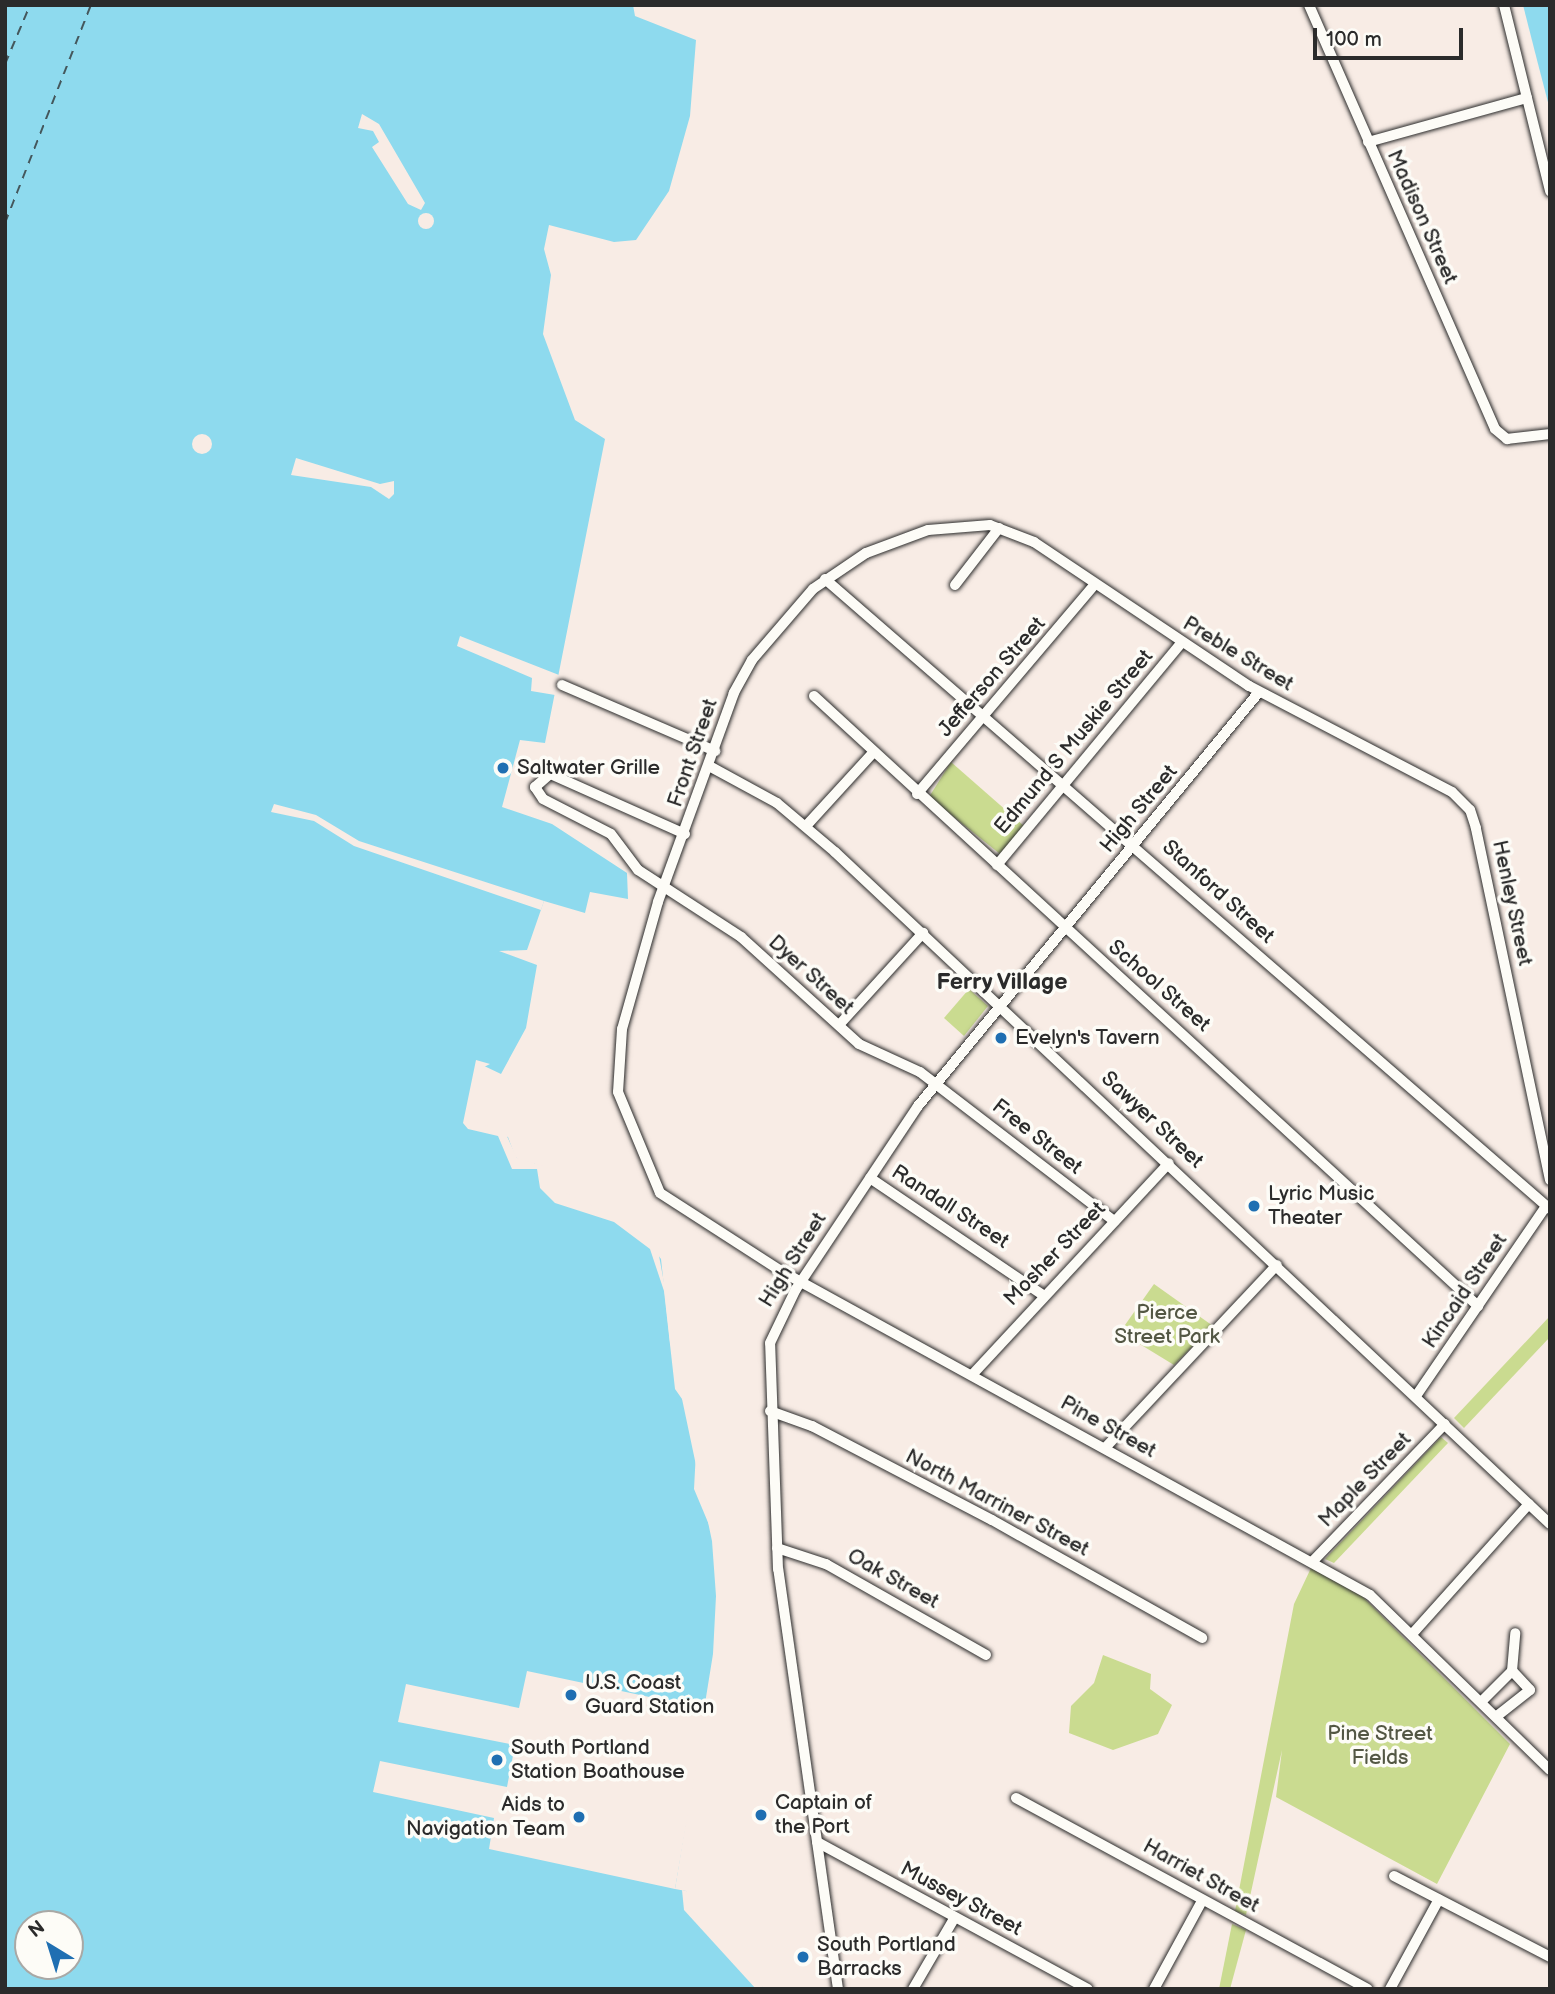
<!DOCTYPE html>
<html>
<head>
<meta charset="utf-8">
<style>
	body { margin:0 }
	#map { position:relative; width:1555px; height:1994px; overflow:hidden; background:#f8ece5; font-family:"Balsamiq Sans",sans-serif }
	div>[style] { position:absolute }
	.green>* { inset:0; background:#cadb90 }
	.water>* { inset:0; background:#8edaee }
	.pier>* { inset:0; background:#f8ece5 }
	.round { border-radius:50% }
	.ferry>* { height:2px; margin-top:-1px; transform-origin:0; background:repeating-linear-gradient(90deg,#44575c 0 9px,transparent 0 16px) }
	.roads { filter:drop-shadow(0 0 2px #2b2b2b) drop-shadow(0 0 2px #2b2b2b) }
	.street>* { height:10px; margin:-5px; padding:0 5px; transform-origin:5px; border-radius:5px; background:#fdfcf7 }
	.dots>* { width:19px; height:19px; translate:-50% -50%; box-sizing:border-box; border:4px solid #fdfcf7; border-radius:50% }
	span { translate:-50% -50%; white-space:nowrap; text-align:center; line-height:1.15; -webkit-text-stroke:7px #fdfcf7; paint-order:stroke }
	.street-label { font-size:21px; color:#2b2b2b }
	.poi-label { font-size:21px; color:#2b2b2b }
	.left { translate:0 -50%; text-align:left }
	.right { translate:-100% -50%; text-align:right }
	.park-label { font-size:21px; color:#535744 }
	.neighbourhood-label { font-size:23px; color:#2b2b2b; font-weight:700 }
	.frame { position:absolute; inset:0; border:7px solid #2b2b2b; pointer-events:none }
	.north { position:absolute; left:14px; top:1910px; width:70px; height:70px; box-sizing:border-box; background:#fdfcf7; border:2px solid #a9a8a5; border-radius:50%; rotate:322deg; font-size:19px; font-weight:700; line-height:28px; text-align:center; color:#2b2b2b }
	.north::after { content:''; display:block; margin:auto; width:24px; height:32px; background:#1f6fb2; clip-path:polygon(50% 0,100% 100%,50% 72%,0 100%) }
	.scale { position:absolute; left:1313px; top:28px; width:150px; height:32px; box-sizing:border-box; border:4px solid #2b2b2b; border-top:0; padding-left:9px; font-size:21px; line-height:24px; white-space:nowrap; color:#2b2b2b; -webkit-text-stroke:5px #fdfcf7; paint-order:stroke }
</style>
</head>
<body>
<div id="map">
	<div class="green">
		<i style="clip-path:polygon(951px 762px,1024px 826px,1000px 854px,929px 797px)"></i>
		<i style="clip-path:polygon(969px 989px,988px 1006px,964px 1036px,944px 1018px)"></i>
		<i style="clip-path:polygon(1154px 1284px,1213px 1326px,1174px 1365px,1120px 1332px)"></i>
		<i style="clip-path:polygon(1550px 1316px,1550px 1337px,1464px 1428px,1454px 1418px)"></i>
		<i style="clip-path:polygon(1441px 1437px,1448px 1443px,1334px 1563px,1325px 1559px)"></i>
		<i style="clip-path:polygon(1311px 1568px,1362px 1596px,1510px 1744px,1437px 1884px,1276px 1797px,1282px 1750px,1246px 1915px,1235px 1911px,1294px 1604px)"></i>
		<i style="clip-path:polygon(1103px 1655px,1151px 1674px,1150px 1689px,1172px 1705px,1158px 1734px,1113px 1750px,1069px 1733px,1071px 1706px,1094px 1683px)"></i>
		<i style="clip-path:polygon(1232px 1924px,1246px 1930px,1230px 1989px,1219px 1989px)"></i>
	</div>
	<div class="water">
		<i style="clip-path:polygon(evenodd,5px 5px,633px 5px,635px 16px,696px 40px,690px 116px,669px 191px,636px 240px,614px 242px,549px 225px,544px 249px,551px 275px,543px 334px,575px 420px,605px 439px,545px 743px,520px 740px,502px 807px,552px 824px,627px 873px,628px 899px,590px 892px,585px 913px,544px 901px,527px 950px,499px 951px,537px 965px,526px 1028px,501px 1074px,480px 1064px,469px 1123px,508px 1137px,515px 1156px,522px 1164px,534px 1163px,553px 1191px,640px 1232px,661px 1259px,670px 1342px,712px 1541px,716px 1596px,713px 1654px,675px 1889px,686px 1891px,690px 1908px,765px 1989px,5px 1989px,5px 5px,28px 1924px,70px 1924px,70px 1966px,28px 1966px,28px 1924px)"></i>
		<i style="clip-path:polygon(1523px 5px,1550px 5px,1550px 110px,1537px 60px)"></i>
	</div>
	<div class="pier">
		<i style="clip-path:polygon(362px 114px,379px 124px,425px 203px,421px 210px,408px 204px,372px 147px,379px 142px,373px 131px,358px 128px)"></i>
		<i class="round" style="left:418px;top:213px;width:16px;height:16px"></i>
		<i class="round" style="left:192px;top:434px;width:20px;height:20px"></i>
		<i style="clip-path:polygon(296px 458px,380px 484px,394px 481px,394px 494px,389px 499px,371px 487px,291px 475px)"></i>
		<i style="clip-path:polygon(460px 636px,559px 675px,555px 695px,531px 691px,532px 678px,457px 646px)"></i>
		<i style="clip-path:polygon(274px 804px,316px 815px,359px 841px,544px 901px,541px 910px,354px 846px,314px 821px,271px 812px)"></i>
		<i style="clip-path:polygon(476px 1060px,490px 1064px,482px 1068px,473px 1121px,505px 1132px,517px 1158px,547px 1167px,555px 1188px,641px 1229px,657px 1245px,687px 1406px,675px 1389px,664px 1291px,650px 1249px,614px 1222px,555px 1203px,540px 1188px,537px 1169px,512px 1169px,498px 1136px,468px 1129px,463px 1123px)"></i>
		<i style="clip-path:polygon(696px 1451px,701px 1486px,715px 1539px,694px 1489px)"></i>
		<i style="clip-path:polygon(527px 1671px,706px 1709px,675px 1889px,489px 1849px,494px 1818px,373px 1792px,380px 1761px,507px 1787px,515px 1745px,398px 1722px,406px 1684px,519px 1708px)"></i>
		<i style="clip-path:polygon(682px 1890px,686px 1891px,765px 1989px,756px 1989px,684px 1910px)"></i>
	</div>
	<div class="ferry">
		<i style="left:5px;top:64px;width:64px;rotate:-67deg"></i>
		<i style="left:5px;top:223px;width:234px;rotate:-68.5deg"></i>
	</div>
	<div class="roads">
		<div class="street">
			<i style="left:1309px;top:5px;width:463px;rotate:66.3deg"></i>
			<i style="left:1495px;top:429px;width:16px;rotate:40deg"></i>
			<i style="left:1507px;top:439px;width:43px;rotate:-6.6deg"></i>
			<i style="left:1504px;top:5px;width:192px;rotate:76.1deg"></i>
			<i style="left:1368px;top:142px;width:165px;rotate:-15.5deg"></i>
			<i style="left:825px;top:579px;width:960px;rotate:40.99deg"></i>
			<i style="left:955px;top:585px;width:72px;rotate:-52.3deg"></i>
			<i style="left:562px;top:685px;width:167px;rotate:23.3deg"></i>
			<i style="left:814px;top:696px;width:902px;rotate:42.57deg"></i>
			<i style="left:711px;top:767px;width:75px;rotate:28.6deg"></i>
			<i style="left:777px;top:803px;width:76px;rotate:40.2deg"></i>
			<i style="left:835px;top:852px;width:981px;rotate:43.22deg"></i>
			<i style="left:917px;top:794px;width:275px;rotate:-49.7deg"></i>
			<i style="left:806px;top:826px;width:98px;rotate:-47.5deg"></i>
			<i style="left:685px;top:834px;width:148px;rotate:-156deg"></i>
			<i style="left:550px;top:774px;width:20px;rotate:139deg"></i>
			<i style="left:535px;top:787px;width:14px;rotate:56deg"></i>
			<i style="left:543px;top:799px;width:76px;rotate:27.2deg"></i>
			<i style="left:611px;top:834px;width:45px;rotate:53.1deg"></i>
			<i style="left:638px;top:870px;width:123px;rotate:33deg"></i>
			<i style="left:741px;top:937px;width:159px;rotate:42.2deg"></i>
			<i style="left:859px;top:1044px;width:67px;rotate:24.7deg"></i>
			<i style="left:920px;top:1072px;width:245px;rotate:37.5deg"></i>
			<i style="left:997px;top:865px;width:288px;rotate:-50.3deg"></i>
			<i style="left:839px;top:1025px;width:125px;rotate:-47.6deg"></i>
			<i style="left:870px;top:1178px;width:209px;rotate:34.1deg"></i>
			<i style="left:1550px;top:1180px;width:360px;rotate:-101.9deg"></i>
			<i style="left:1476px;top:828px;width:19px;rotate:-108deg"></i>
			<i style="left:1470px;top:810px;width:25px;rotate:-135deg"></i>
			<i style="left:1452px;top:792px;width:229px;rotate:-152.4deg"></i>
			<i style="left:1249px;top:686px;width:259px;rotate:-146.2deg"></i>
			<i style="left:1034px;top:542px;width:47px;rotate:-158.9deg"></i>
			<i style="left:990px;top:525px;width:62px;rotate:175.4deg"></i>
			<i style="left:928px;top:530px;width:66px;rotate:159.6deg"></i>
			<i style="left:866px;top:553px;width:64px;rotate:145.8deg"></i>
			<i style="left:813px;top:589px;width:94px;rotate:130.7deg"></i>
			<i style="left:752px;top:660px;width:38px;rotate:119deg"></i>
			<i style="left:734px;top:693px;width:222px;rotate:110deg"></i>
			<i style="left:658px;top:902px;width:132px;rotate:105.8deg"></i>
			<i style="left:622px;top:1029px;width:63px;rotate:93.6deg"></i>
			<i style="left:618px;top:1092px;width:109px;rotate:67.4deg"></i>
			<i style="left:660px;top:1193px;width:144px;rotate:32.8deg"></i>
			<i style="left:781px;top:1271px;width:672px;rotate:28.81deg"></i>
			<i style="left:1370px;top:1595px;width:251px;rotate:44.2deg"></i>
			<i style="left:972px;top:1375px;width:289px;rotate:-47.1deg"></i>
			<i style="left:1416px;top:1396px;width:230px;rotate:-55.6deg"></i>
			<i style="left:770px;top:1411px;width:45px;rotate:19.7deg"></i>
			<i style="left:812px;top:1426px;width:203px;rotate:27.6deg"></i>
			<i style="left:992px;top:1520px;width:241px;rotate:29.3deg"></i>
			<i style="left:1105px;top:1448px;width:251px;rotate:-46.8deg"></i>
			<i style="left:777px;top:1548px;width:52px;rotate:18.1deg"></i>
			<i style="left:826px;top:1564px;width:184px;rotate:29.6deg"></i>
			<i style="left:1313px;top:1561px;width:190px;rotate:-46.1deg"></i>
			<i style="left:1414px;top:1632px;width:172px;rotate:-48.1deg"></i>
			<i style="left:1483px;top:1700px;width:41px;rotate:-45deg"></i>
			<i style="left:1512px;top:1671px;width:38px;rotate:-85deg"></i>
			<i style="left:1497px;top:1716px;width:42px;rotate:-38.2deg"></i>
			<i style="left:1530px;top:1690px;width:26px;rotate:-133deg"></i>
			<i style="left:1016px;top:1798px;width:400px;rotate:28.5deg"></i>
			<i style="left:817px;top:1842px;width:308px;rotate:28.5deg"></i>
			<i style="left:1394px;top:1876px;width:176px;rotate:27.4deg"></i>
			<i style="left:838px;top:1989px;width:424px;rotate:-98.1deg"></i>
			<i style="left:778px;top:1569px;width:226px;rotate:-92deg"></i>
			<i style="left:770px;top:1343px;width:60px;rotate:-64.3deg"></i>
			<i style="left:796px;top:1289px;width:220px;rotate:-56.3deg"></i>
			<i style="left:918px;top:1106px;width:536px;rotate:-50.52deg"></i>
			<i style="left:913px;top:1989px;width:83px;rotate:-59.7deg"></i>
			<i style="left:1154px;top:1989px;width:100px;rotate:-61.4deg"></i>
			<i style="left:1390px;top:1989px;width:102px;rotate:-61.4deg"></i>
		</div>
	</div>
	<div class="dots">
		<i style="left:503px;top:768px;background:#1f6fb2"></i>
		<i style="left:1001px;top:1038px;background:#1f6fb2"></i>
		<i style="left:1254px;top:1206px;background:#1f6fb2"></i>
		<i style="left:571px;top:1695px;background:#1f6fb2"></i>
		<i style="left:497px;top:1760px;background:#1f6fb2"></i>
		<i style="left:761px;top:1815px;background:#1f6fb2"></i>
		<i style="left:579px;top:1817px;background:#1f6fb2"></i>
		<i style="left:803px;top:1957px;background:#1f6fb2"></i>
	</div>
	<div class="street-label">
		<span style="left:1422px;top:217px;rotate:66deg">Madison Street</span>
		<span style="left:1238px;top:654px;rotate:31deg">Preble Street</span>
		<span style="left:992px;top:677px;rotate:-49deg">Jefferson Street</span>
		<span style="left:1074px;top:742px;rotate:-50deg">Edmund S Muskie Street</span>
		<span style="left:693px;top:753px;rotate:-71deg">Front Street</span>
		<span style="left:1139px;top:809px;rotate:-50deg">High Street</span>
		<span style="left:1218px;top:892px;rotate:42deg">Stanford Street</span>
		<span style="left:1512px;top:903px;rotate:78deg">Henley Street</span>
		<span style="left:811px;top:975px;rotate:42deg">Dyer Street</span>
		<span style="left:1159px;top:986px;rotate:41deg">School Street</span>
		<span style="left:1152px;top:1120px;rotate:43deg">Sawyer Street</span>
		<span style="left:1037px;top:1137px;rotate:38deg">Free Street</span>
		<span style="left:950px;top:1207px;rotate:33deg">Randall Street</span>
		<span style="left:1055px;top:1254px;rotate:-46deg">Mosher Street</span>
		<span style="left:793px;top:1260px;rotate:-58deg">High Street</span>
		<span style="left:1465px;top:1291px;rotate:-56deg">Kincaid Street</span>
		<span style="left:1108px;top:1427px;rotate:29deg">Pine Street</span>
		<span style="left:1365px;top:1480px;rotate:-46deg">Maple Street</span>
		<span style="left:997px;top:1503px;rotate:28deg">North Marriner Street</span>
		<span style="left:893px;top:1579px;rotate:29deg">Oak Street</span>
		<span style="left:1201px;top:1876px;rotate:29deg">Harriet Street</span>
		<span style="left:961px;top:1899px;rotate:28deg">Mussey Street</span>
	</div>
	<div class="poi-label">
		<span class="left" style="left:517px;top:768px">Saltwater Grille</span>
		<span class="left" style="left:1015px;top:1038px">Evelyn's Tavern</span>
		<span class="left" style="left:1268px;top:1206px">Lyric Music<br>Theater</span>
		<span class="left" style="left:585px;top:1695px">U.S. Coast<br>Guard Station</span>
		<span class="left" style="left:511px;top:1760px">South Portland<br>Station Boathouse</span>
		<span class="left" style="left:775px;top:1815px">Captain of<br>the Port</span>
		<span class="right" style="left:565px;top:1817px">Aids to<br>Navigation Team</span>
		<span class="left" style="left:817px;top:1957px">South Portland<br>Barracks</span>
	</div>
	<div class="park-label">
		<span style="left:1167px;top:1325px">Pierce<br>Street Park</span>
		<span style="left:1380px;top:1746px">Pine Street<br>Fields</span>
	</div>
	<div class="neighbourhood-label">
		<span style="left:1002px;top:982px">Ferry Village</span>
	</div>
	<div class="frame"></div>
	<div class="north">N</div>
	<div class="scale">100 m</div>
</div>
</body>
</html>
